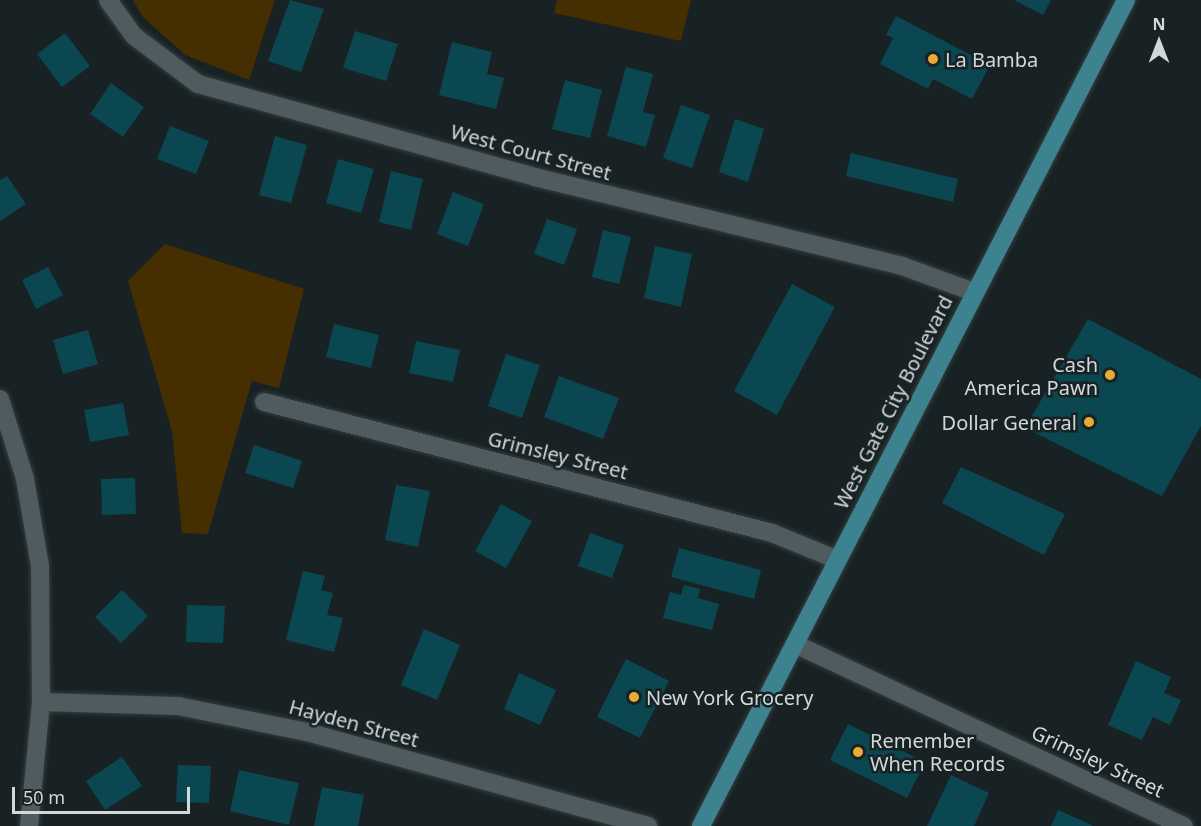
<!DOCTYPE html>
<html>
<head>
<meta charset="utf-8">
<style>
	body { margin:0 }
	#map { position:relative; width:1201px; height:826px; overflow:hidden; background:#182224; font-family:"Noto Sans",sans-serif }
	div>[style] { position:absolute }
	.green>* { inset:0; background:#452e00 }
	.building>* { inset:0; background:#0b4750 }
	.roads { filter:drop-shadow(0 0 2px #353d3e) drop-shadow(0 0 2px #353d3e) }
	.minor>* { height:18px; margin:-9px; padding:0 9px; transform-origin:9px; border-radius:9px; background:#4f5b5e }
	.major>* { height:18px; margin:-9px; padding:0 9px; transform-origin:9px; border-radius:9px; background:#3c838f }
	.dots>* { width:16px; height:16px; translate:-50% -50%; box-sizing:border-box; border:3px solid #182224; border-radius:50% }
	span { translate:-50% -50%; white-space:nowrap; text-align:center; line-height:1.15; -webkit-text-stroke:5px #182224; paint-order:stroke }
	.poi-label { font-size:20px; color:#d1d8d9 }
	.left { translate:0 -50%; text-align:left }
	.right { translate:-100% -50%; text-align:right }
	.street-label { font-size:20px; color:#d1d8d9 }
	.north { position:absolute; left:1129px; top:12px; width:60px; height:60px; -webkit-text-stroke:4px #182224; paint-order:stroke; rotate:0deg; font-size:16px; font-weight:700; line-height:24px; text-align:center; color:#d1d8d9 }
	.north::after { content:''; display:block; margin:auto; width:21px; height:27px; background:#d1d8d9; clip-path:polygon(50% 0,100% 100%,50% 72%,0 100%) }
	.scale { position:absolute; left:12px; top:787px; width:178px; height:27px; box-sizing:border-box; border:3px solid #d1d8d9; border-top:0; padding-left:8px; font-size:18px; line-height:21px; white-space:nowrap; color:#d1d8d9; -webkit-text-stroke:4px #182224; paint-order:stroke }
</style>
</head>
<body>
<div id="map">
	<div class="green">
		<i style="clip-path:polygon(133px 0,275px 0,249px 80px,185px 55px,142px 16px)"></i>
		<i style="clip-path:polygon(557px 0,691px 0,681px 41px,554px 13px)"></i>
		<i style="clip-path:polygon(165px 244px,304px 289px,279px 388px,252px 381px,208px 534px,182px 533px,172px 431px,128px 281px)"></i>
	</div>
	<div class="building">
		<i style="clip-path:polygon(290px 0,324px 9px,301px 72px,268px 61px)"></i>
		<i style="clip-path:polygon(1014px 0,1051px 0,1043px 15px)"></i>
		<i style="clip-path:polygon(896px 16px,990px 65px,972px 99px,933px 79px,928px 89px,880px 64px,893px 38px,886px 35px)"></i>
		<i style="clip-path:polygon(355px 31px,398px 44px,386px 81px,343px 68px)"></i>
		<i style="clip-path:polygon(65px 33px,90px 66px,62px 87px,37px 54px)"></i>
		<i style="clip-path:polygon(452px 42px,492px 52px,487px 74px,504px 78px,496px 109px,439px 95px)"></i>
		<i style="clip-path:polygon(626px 67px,653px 74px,643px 112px,655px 115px,646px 147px,607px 136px)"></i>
		<i style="clip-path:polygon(565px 80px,602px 90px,590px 138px,552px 129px)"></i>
		<i style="clip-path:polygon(111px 83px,144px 107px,123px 137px,90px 114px)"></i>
		<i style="clip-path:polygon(681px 105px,710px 115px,692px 168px,663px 158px)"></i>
		<i style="clip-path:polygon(735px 119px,764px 129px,748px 182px,719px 172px)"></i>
		<i style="clip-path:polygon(170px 126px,209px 141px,196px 174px,157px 159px)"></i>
		<i style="clip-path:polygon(275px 136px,307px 145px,291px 203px,259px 195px)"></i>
		<i style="clip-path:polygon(851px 153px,958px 179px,953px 202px,846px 176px)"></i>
		<i style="clip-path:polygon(338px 159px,374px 169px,361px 213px,326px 203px)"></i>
		<i style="clip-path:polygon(391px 171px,423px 179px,411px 230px,379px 222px)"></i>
		<i style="clip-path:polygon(7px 176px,26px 204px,0 221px,0 180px)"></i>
		<i style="clip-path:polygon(453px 192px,484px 204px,468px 246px,437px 234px)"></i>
		<i style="clip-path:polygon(547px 219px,577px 229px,564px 265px,534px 254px)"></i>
		<i style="clip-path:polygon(603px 230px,631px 237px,619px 284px,592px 277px)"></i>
		<i style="clip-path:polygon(655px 246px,692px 254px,681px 307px,644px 298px)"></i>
		<i style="clip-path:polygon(48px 267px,63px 295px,36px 309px,22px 280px)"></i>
		<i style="clip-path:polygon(792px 284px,835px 307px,777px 415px,734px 391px)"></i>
		<i style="clip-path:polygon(1088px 319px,1201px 379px,1201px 426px,1162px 496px,1025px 428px)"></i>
		<i style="clip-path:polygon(334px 324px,379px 335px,371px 368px,326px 357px)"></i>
		<i style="clip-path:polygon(88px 330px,98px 364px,63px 374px,53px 340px)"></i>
		<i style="clip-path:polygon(416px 341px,460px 350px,453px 382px,409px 373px)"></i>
		<i style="clip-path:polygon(506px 354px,540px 365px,522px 418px,488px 406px)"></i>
		<i style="clip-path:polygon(559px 376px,619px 398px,603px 439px,544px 417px)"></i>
		<i style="clip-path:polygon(123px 403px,129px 435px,90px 442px,84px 410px)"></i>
		<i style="clip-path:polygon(254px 445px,302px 461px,293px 488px,245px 473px)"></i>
		<i style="clip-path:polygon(961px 467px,1065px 514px,1044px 555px,942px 503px)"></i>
		<i style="clip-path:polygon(135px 478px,136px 514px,102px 515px,101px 479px)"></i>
		<i style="clip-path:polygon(396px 485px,430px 491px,418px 547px,385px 540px)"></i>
		<i style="clip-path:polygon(501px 504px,532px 521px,506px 568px,475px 551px)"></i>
		<i style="clip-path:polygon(590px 533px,624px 545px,612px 578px,578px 566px)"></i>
		<i style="clip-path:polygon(679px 548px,761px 570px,754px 599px,671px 577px)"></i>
		<i style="clip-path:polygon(303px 571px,325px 576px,321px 590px,333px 593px,327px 615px,343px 618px,334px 652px,286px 640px)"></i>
		<i style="clip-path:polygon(684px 585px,700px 589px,698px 598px,719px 604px,712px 630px,663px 618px,670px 592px,681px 595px)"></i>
		<i style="clip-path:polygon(122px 590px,148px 616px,121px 643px,95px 617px)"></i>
		<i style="clip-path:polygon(187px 605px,225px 606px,223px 643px,186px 642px)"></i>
		<i style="clip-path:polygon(424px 629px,460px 645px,437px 700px,401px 685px)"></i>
		<i style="clip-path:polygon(626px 659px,669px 681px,640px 738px,597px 717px)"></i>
		<i style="clip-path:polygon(1136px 661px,1171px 677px,1164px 693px,1181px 700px,1170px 725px,1153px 717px,1142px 740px,1108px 725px)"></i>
		<i style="clip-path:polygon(519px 673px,556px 690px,540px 725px,504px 709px)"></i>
		<i style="clip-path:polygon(848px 724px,925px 762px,907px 798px,830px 760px)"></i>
		<i style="clip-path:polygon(122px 757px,142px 786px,105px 810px,86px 781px)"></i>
		<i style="clip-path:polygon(178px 765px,211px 766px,209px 803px,176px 802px)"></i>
		<i style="clip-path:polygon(239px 770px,299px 783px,289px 825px,230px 811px)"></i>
		<i style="clip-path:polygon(951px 775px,989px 793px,974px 826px,927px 826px)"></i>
		<i style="clip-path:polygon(322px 787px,364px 795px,358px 826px,314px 826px)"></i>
		<i style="clip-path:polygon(1058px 810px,1094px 826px,1051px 826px)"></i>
	</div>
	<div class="roads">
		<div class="minor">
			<i style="left:108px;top:0;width:44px;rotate:54.2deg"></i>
			<i style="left:134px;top:36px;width:80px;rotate:36.9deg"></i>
			<i style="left:198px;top:84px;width:350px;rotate:15.4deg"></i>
			<i style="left:535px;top:177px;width:378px;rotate:13.6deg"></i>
			<i style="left:902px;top:266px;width:77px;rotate:19.9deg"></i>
			<i style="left:0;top:399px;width:84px;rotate:72.6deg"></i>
			<i style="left:25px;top:479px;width:88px;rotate:80.2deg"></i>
			<i style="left:40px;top:566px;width:136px;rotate:89.6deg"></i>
			<i style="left:41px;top:702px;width:125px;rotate:95.5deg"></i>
			<i style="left:264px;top:402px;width:525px;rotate:14.46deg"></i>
			<i style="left:772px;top:533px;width:71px;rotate:22.2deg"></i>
			<i style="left:797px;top:645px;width:427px;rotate:25.1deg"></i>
			<i style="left:41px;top:702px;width:137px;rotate:1.7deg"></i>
			<i style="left:178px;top:706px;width:132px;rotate:11.4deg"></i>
			<i style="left:307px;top:732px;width:354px;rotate:15.4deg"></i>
		</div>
		<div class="major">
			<i style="left:701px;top:826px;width:929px;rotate:-62.77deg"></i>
		</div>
	</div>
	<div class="dots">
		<i style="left:933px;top:59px;background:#e8ab37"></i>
		<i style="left:1110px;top:375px;background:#e8ab37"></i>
		<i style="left:1089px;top:422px;background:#e8ab37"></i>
		<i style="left:634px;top:697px;background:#e8ab37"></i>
		<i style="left:858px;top:752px;background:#e8ab37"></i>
	</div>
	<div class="poi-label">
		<span class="left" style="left:945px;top:59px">La Bamba</span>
		<span class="right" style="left:1098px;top:376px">Cash<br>America Pawn</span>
		<span class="right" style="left:1077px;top:422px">Dollar General</span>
		<span class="left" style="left:646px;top:697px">New York Grocery</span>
		<span class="left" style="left:870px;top:752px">Remember<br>When Records</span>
	</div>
	<div class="street-label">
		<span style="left:531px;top:152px;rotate:15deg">West Court Street</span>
		<span style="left:893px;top:402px;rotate:-63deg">West Gate City Boulevard</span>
		<span style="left:558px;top:455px;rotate:14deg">Grimsley Street</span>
		<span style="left:354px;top:723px;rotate:15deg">Hayden Street</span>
		<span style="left:1098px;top:761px;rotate:25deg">Grimsley Street</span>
	</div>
	<div class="north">N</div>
	<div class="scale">50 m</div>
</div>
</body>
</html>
